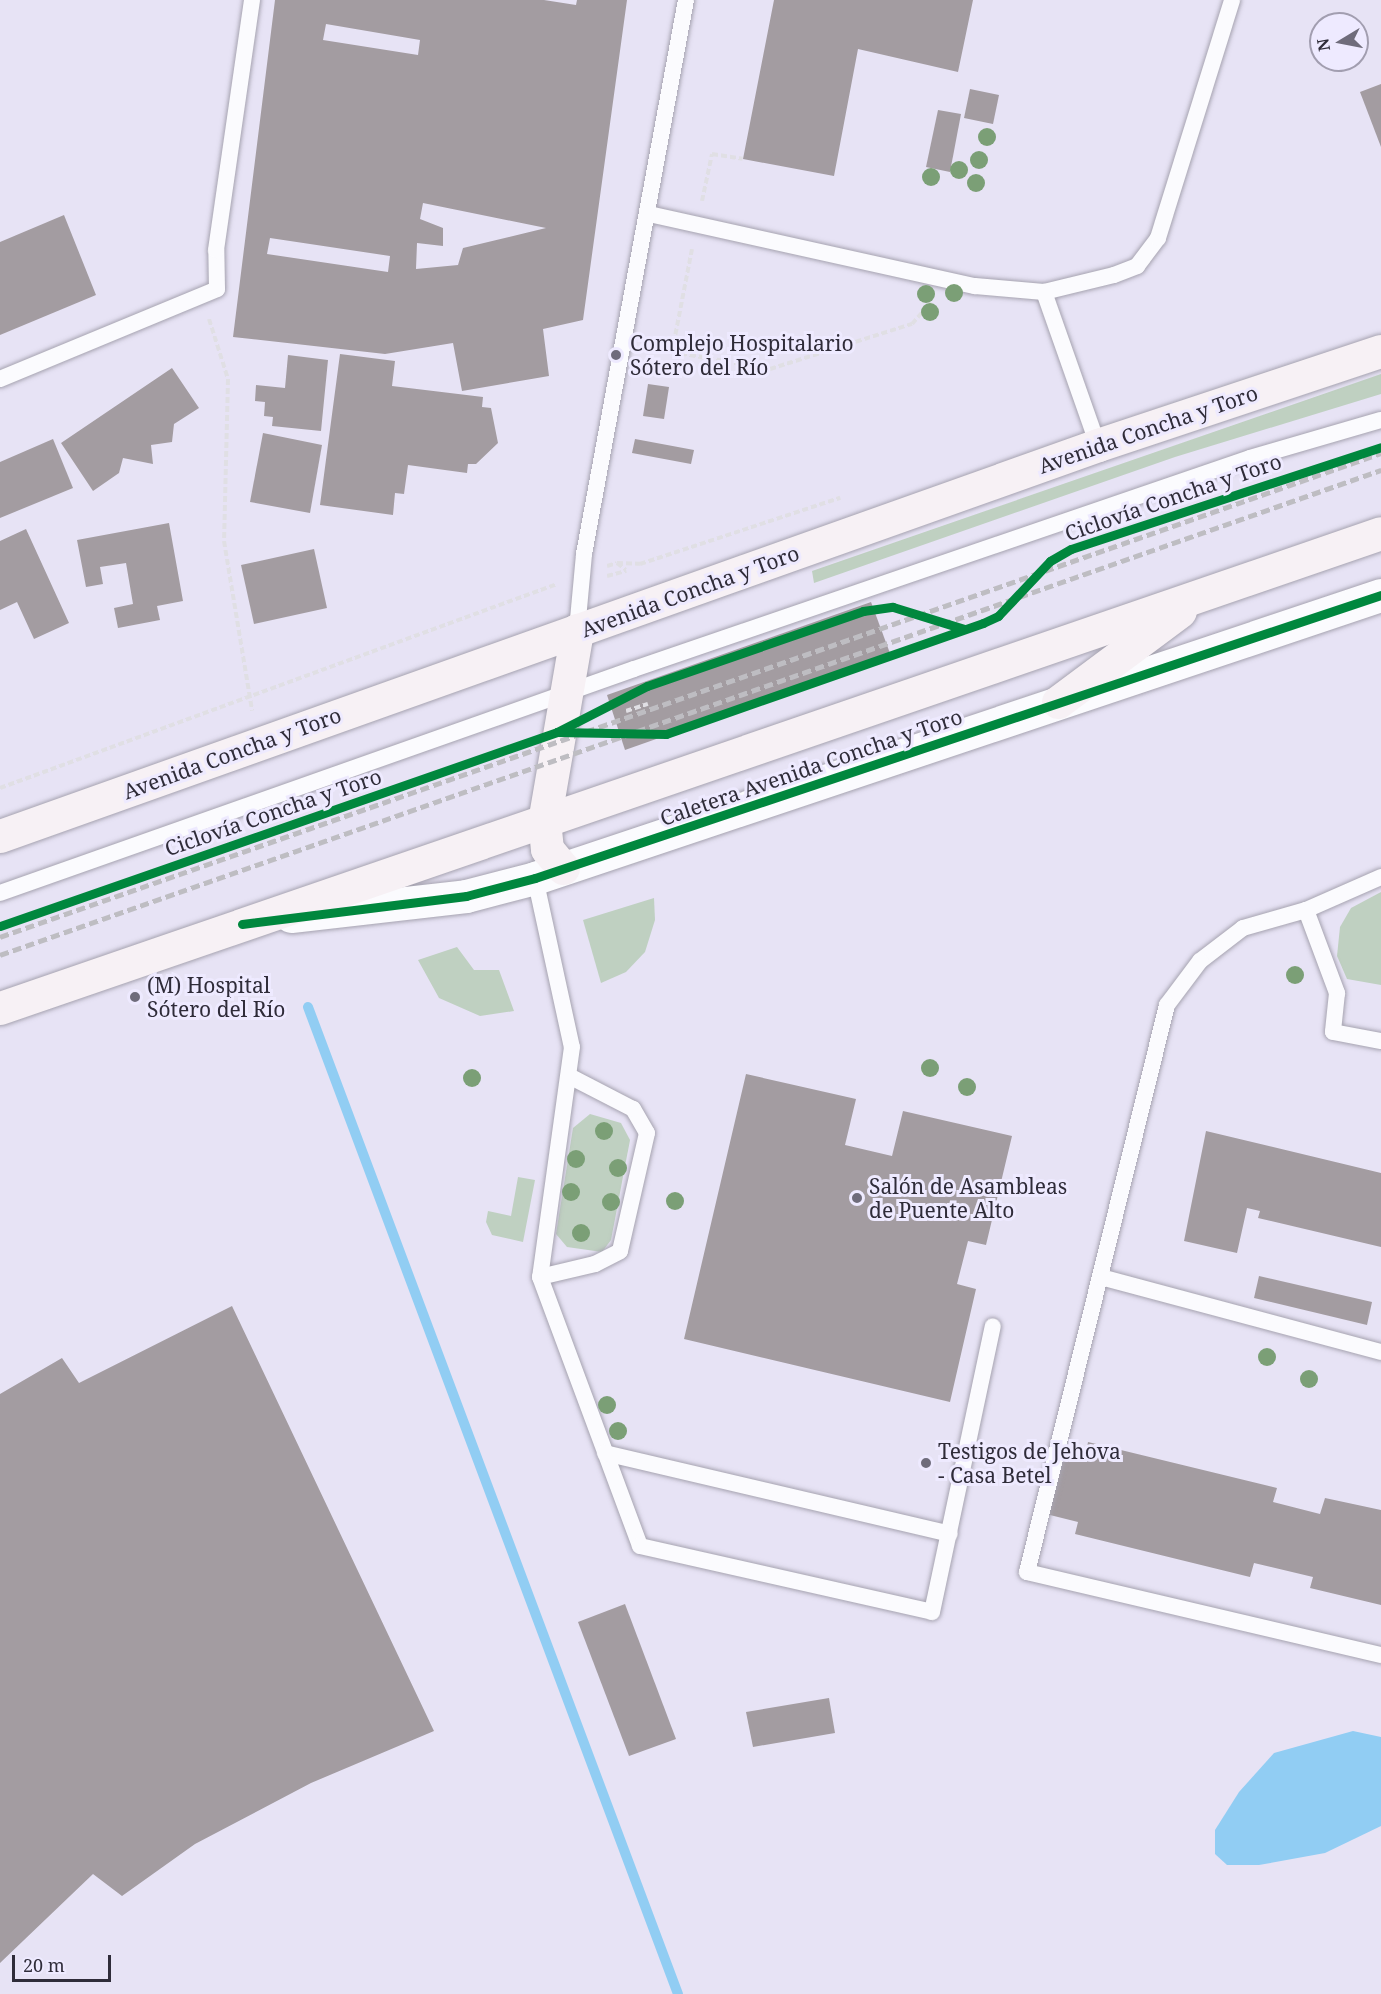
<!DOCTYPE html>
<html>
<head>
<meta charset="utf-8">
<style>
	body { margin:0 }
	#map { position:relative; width:1381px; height:1994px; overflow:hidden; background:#e7e3f5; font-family:"Noto Serif",serif }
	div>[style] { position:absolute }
	.green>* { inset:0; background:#bfd0c1 }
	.water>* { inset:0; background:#91cdf3 }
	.stream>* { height:10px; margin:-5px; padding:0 5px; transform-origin:5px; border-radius:5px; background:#91cdf3 }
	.building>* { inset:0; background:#a39ca1 }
	.path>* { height:4px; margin-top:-2px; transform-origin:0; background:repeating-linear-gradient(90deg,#e0dfe4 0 6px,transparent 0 9px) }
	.roads { filter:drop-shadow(0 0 2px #a6a3b0) drop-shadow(0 0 2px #a6a3b0) }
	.service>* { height:16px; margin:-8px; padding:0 8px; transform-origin:8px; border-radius:8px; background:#fbfbfe }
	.tertiary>* { height:33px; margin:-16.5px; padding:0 16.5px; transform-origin:16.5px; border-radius:16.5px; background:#fbfbfe }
	.primary>* { height:33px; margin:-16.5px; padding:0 16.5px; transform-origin:16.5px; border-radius:16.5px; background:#f7f1f5 }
	.rail>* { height:4.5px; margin-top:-2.25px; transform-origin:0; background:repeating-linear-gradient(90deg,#bebdc2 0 9px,transparent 0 13.5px) }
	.cycleway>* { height:9px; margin:-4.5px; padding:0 4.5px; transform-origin:4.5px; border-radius:4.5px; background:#00873e }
	.trees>* { width:18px; height:18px; margin:-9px; border-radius:50%; background:#7b9f76 }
	.dots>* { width:16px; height:16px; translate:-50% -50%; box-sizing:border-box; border:3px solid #eeeaff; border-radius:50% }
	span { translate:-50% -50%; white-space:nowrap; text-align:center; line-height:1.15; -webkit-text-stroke:6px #eeeaff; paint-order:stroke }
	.poi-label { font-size:21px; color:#2f2c39 }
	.left { translate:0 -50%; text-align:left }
	.street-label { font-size:21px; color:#2f2c39 }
	.north { position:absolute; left:1309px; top:12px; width:60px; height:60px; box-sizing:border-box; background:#eeeaff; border:2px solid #a29eb0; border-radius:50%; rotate:260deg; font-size:16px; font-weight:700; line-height:24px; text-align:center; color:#2f2c39 }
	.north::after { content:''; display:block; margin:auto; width:21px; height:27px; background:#6f6c7b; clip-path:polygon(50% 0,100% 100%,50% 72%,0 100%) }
	.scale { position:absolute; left:12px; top:1955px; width:99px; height:27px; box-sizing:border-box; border:3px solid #2f2c39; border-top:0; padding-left:8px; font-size:18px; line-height:21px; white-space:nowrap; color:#2f2c39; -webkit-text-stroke:4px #eeeaff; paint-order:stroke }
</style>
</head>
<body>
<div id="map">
	<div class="green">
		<i style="clip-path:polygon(1381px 374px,1381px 394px,1175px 457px,814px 583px,812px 571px)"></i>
		<i style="clip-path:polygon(1381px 892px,1381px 985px,1347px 979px,1337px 956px,1340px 927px,1351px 908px)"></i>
		<i style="clip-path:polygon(654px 898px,655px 920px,645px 952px,626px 972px,601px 983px,583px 920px)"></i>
		<i style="clip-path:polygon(457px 947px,474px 970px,499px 970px,514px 1011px,480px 1016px,439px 998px,418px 960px)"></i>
		<i style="clip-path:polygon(590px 1114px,621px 1123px,630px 1140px,611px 1240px,602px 1252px,567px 1247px,556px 1234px,573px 1128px)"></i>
		<i style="clip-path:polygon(518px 1177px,535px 1180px,523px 1242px,492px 1235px,486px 1222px,488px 1211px,511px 1216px)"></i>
	</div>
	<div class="water">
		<i style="clip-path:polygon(1353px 1731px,1381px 1737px,1381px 1826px,1325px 1853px,1259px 1865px,1227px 1865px,1215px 1854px,1215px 1830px,1239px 1792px,1274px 1753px)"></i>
	</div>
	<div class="stream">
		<i style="left:308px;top:1007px;width:1054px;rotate:69.45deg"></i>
	</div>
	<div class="building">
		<i style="clip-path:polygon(evenodd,275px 0,544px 0,576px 5px,577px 0,627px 0,583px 320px,543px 329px,549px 376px,462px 391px,453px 343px,385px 354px,233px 337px,275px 0,326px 24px,420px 40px,418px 55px,323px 40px,326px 24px,275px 0,423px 203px,546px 228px,463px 248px,458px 265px,416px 269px,417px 243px,443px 246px,443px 228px,420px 219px,423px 203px,275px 0,270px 238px,390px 256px,388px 272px,267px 254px,270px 238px)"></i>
		<i style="clip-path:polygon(774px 0,973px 0,958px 72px,858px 49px,834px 176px,743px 159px)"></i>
		<i style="clip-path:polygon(1381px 84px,1381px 147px,1360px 92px)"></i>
		<i style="clip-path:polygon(970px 89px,999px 95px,993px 124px,964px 118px)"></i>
		<i style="clip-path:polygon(938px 110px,961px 114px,950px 172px,926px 167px)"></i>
		<i style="clip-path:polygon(64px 215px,96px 295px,0 335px,0 242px)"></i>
		<i style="clip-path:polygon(340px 354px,395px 361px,392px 386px,483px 397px,482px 407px,491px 408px,498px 443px,476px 464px,468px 464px,467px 473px,408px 465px,404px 494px,395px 493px,393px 515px,320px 505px)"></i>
		<i style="clip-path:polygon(288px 355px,328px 360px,321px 431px,272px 426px,273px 417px,264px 416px,265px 402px,255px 401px,256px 385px,285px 388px)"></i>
		<i style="clip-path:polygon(172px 368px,199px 408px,174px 424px,172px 442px,151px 445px,153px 464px,123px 458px,119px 473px,93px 491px,61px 443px)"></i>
		<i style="clip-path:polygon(648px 384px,669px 387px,664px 419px,643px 416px)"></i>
		<i style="clip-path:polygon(263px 433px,322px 445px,310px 513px,250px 502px)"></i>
		<i style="clip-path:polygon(53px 439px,73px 488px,0 518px,0 462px)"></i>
		<i style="clip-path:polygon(635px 439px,694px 450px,691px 464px,632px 453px)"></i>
		<i style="clip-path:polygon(169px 523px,183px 601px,157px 606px,160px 620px,118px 628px,114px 608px,133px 604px,126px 563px,100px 567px,103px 584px,86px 587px,77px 540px)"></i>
		<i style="clip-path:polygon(26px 529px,69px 623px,34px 639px,17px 602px,0 610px,0 541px)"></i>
		<i style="clip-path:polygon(314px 549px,327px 608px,254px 624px,241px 565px)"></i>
		<i style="clip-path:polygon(871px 602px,891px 656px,625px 750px,607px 695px)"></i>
		<i style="clip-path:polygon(746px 1074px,856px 1099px,845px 1145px,892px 1156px,903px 1111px,1012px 1136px,986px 1245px,968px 1241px,957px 1284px,976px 1289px,950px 1402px,684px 1339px)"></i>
		<i style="clip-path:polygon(1206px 1131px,1381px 1173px,1381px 1247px,1258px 1218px,1260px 1211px,1247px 1208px,1237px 1253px,1184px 1241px)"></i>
		<i style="clip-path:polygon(1259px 1276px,1372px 1302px,1367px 1325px,1254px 1298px)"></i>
		<i style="clip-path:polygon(232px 1306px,434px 1731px,311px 1783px,195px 1844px,122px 1896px,93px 1874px,0 1963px,0 1394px,62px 1358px,79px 1383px)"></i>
		<i style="clip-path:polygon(1088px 1442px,1277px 1488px,1273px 1502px,1320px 1514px,1325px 1498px,1381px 1510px,1381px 1605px,1310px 1588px,1313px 1577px,1254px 1563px,1250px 1577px,1075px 1534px,1078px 1522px,1046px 1514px,1061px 1452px,1085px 1458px)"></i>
		<i style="clip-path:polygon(625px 1604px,676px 1739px,629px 1756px,578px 1622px)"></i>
		<i style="clip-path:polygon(829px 1698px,835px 1733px,753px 1747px,746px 1712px)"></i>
	</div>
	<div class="path">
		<i style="left:702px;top:201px;width:48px;rotate:-78deg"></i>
		<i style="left:712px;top:154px;width:31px;rotate:9deg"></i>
		<i style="left:692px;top:249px;width:105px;rotate:101deg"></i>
		<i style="left:672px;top:352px;width:99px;rotate:9.8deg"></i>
		<i style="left:770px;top:369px;width:149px;rotate:-17.6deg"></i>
		<i style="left:912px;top:324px;width:29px;rotate:-49deg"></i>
		<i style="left:209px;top:319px;width:63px;rotate:72.4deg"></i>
		<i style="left:228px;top:379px;width:162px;rotate:91.4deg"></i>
		<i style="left:224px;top:541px;width:172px;rotate:80.6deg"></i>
		<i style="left:617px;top:563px;width:23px;rotate:2deg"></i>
		<i style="left:640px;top:564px;width:211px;rotate:-18.3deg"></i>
		<i style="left:607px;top:566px;width:10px;rotate:-17deg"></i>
		<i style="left:617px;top:563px;width:11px;rotate:38deg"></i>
		<i style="left:607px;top:576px;width:20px;rotate:-15deg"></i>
		<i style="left:626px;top:711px;width:23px;rotate:-18deg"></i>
		<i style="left:0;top:788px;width:593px;rotate:-20.12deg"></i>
	</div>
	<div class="roads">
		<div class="service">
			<i style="left:649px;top:214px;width:334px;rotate:12.5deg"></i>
			<i style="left:975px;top:286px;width:69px;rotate:5deg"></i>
			<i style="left:1044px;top:292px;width:72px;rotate:-13.7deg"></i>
			<i style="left:1114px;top:275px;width:25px;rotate:-21deg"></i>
			<i style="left:1137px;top:266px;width:35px;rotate:-53deg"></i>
			<i style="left:1158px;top:238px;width:249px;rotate:-72.7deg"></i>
			<i style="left:1044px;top:292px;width:162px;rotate:70.6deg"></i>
			<i style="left:0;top:379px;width:235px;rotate:-22.5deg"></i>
			<i style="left:217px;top:289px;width:39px;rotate:-91deg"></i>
			<i style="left:216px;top:250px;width:253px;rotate:-81.8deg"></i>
			<i style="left:577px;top:630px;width:76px;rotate:-84.7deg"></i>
			<i style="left:584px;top:554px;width:563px;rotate:-79.57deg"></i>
			<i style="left:1381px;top:877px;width:82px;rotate:156.3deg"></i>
			<i style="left:1306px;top:910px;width:66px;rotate:164.1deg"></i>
			<i style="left:1243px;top:928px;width:54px;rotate:142.5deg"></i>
			<i style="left:1200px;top:961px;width:55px;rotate:126.9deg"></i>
			<i style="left:1167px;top:1005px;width:584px;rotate:103.87deg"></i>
			<i style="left:1027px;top:1572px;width:364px;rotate:13.2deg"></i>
			<i style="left:535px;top:878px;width:173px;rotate:77.7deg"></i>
			<i style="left:572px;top:1047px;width:232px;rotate:97.9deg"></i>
			<i style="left:540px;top:1277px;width:287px;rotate:69.6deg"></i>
			<i style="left:640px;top:1546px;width:299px;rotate:12.7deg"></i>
			<i style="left:932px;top:1612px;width:292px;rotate:-78deg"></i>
			<i style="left:0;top:893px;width:672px;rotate:-19.46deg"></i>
			<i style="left:634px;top:669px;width:651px;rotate:-18.91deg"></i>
			<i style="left:1250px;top:458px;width:136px;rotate:-16.2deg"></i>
			<i style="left:1306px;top:910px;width:89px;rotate:69.5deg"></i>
			<i style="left:1337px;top:993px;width:39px;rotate:96deg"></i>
			<i style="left:1333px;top:1032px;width:49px;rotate:10.6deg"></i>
			<i style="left:540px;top:1277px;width:57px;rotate:-13.3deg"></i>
			<i style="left:595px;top:1264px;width:28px;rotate:-27deg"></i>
			<i style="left:620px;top:1251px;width:121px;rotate:-77.1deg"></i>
			<i style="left:647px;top:1133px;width:28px;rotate:-120deg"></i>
			<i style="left:633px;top:1109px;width:70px;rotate:-152.7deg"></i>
			<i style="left:1101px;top:1277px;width:290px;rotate:15deg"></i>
			<i style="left:605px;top:1453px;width:354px;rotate:13.2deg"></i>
		</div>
		<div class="tertiary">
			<i style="left:291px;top:916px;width:176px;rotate:-6.5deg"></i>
			<i style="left:466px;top:896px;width:71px;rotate:-14.6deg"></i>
			<i style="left:535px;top:878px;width:892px;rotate:-18.5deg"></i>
		</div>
		<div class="primary">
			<i style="left:1058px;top:702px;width:152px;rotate:-36.7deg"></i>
			<i style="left:0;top:836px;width:1166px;rotate:-19.6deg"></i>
			<i style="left:1098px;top:445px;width:298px;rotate:-18.4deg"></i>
			<i style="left:563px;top:868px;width:25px;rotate:-130deg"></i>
			<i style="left:547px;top:849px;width:27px;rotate:-96deg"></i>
			<i style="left:544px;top:822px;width:195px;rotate:-80.2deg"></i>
			<i style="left:0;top:1008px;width:1460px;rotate:-18.98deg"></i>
		</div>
	</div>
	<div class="rail">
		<i style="left:0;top:937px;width:1463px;rotate:-19.31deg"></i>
		<i style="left:0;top:955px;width:1464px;rotate:-19.35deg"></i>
	</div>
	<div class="cycleway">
		<i style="left:557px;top:732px;width:109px;rotate:1.1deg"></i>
		<i style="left:666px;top:734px;width:336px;rotate:-19.3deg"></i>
		<i style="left:983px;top:623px;width:17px;rotate:-25deg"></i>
		<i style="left:998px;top:616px;width:76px;rotate:-46.6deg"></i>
		<i style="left:1050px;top:561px;width:24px;rotate:-30deg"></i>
		<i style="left:1071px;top:549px;width:326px;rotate:-18.2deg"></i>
		<i style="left:242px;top:924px;width:226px;rotate:-7.1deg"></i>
		<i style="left:466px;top:896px;width:71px;rotate:-14.6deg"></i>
		<i style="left:535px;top:878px;width:892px;rotate:-18.5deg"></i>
		<i style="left:0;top:926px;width:590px;rotate:-19.2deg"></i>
		<i style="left:557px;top:732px;width:101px;rotate:-27.1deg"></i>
		<i style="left:647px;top:686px;width:229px;rotate:-19.1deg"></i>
		<i style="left:863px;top:611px;width:30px;rotate:-8deg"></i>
		<i style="left:893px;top:607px;width:74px;rotate:17.2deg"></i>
	</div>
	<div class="trees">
		<i style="left:987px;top:137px"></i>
		<i style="left:979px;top:160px"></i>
		<i style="left:959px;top:170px"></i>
		<i style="left:931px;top:177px"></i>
		<i style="left:976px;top:183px"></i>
		<i style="left:954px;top:293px"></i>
		<i style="left:926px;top:294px"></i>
		<i style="left:930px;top:312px"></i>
		<i style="left:1295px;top:975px"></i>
		<i style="left:930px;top:1068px"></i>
		<i style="left:472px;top:1078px"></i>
		<i style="left:967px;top:1087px"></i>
		<i style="left:604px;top:1131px"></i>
		<i style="left:576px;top:1159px"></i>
		<i style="left:618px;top:1168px"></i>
		<i style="left:571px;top:1192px"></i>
		<i style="left:675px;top:1201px"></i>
		<i style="left:611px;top:1202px"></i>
		<i style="left:581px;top:1233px"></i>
		<i style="left:1267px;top:1357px"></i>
		<i style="left:1309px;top:1379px"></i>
		<i style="left:607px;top:1405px"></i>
		<i style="left:618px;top:1431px"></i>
	</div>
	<div class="dots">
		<i style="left:616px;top:355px;background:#6f6c7b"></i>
		<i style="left:135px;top:997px;background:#6f6c7b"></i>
		<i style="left:857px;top:1198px;background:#6f6c7b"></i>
		<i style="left:926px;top:1463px;background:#6f6c7b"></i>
	</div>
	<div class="poi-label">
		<span class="left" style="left:630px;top:355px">Complejo Hospitalario<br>Sótero del Río</span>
		<span class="left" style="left:147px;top:997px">(M) Hospital<br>Sótero del Río</span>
		<span class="left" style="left:869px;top:1198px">Salón de Asambleas<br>de Puente Alto</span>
		<span class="left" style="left:938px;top:1463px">Testigos de Jehova<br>- Casa Betel</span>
	</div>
	<div class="street-label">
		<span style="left:1148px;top:429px;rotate:-19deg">Avenida Concha y Toro</span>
		<span style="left:1173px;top:497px;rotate:-19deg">Ciclovía Concha y Toro</span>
		<span style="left:690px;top:591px;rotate:-20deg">Avenida Concha y Toro</span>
		<span style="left:232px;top:753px;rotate:-20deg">Avenida Concha y Toro</span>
		<span style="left:811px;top:767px;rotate:-19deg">Caletera Avenida Concha y Toro</span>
		<span style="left:273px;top:812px;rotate:-19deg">Ciclovía Concha y Toro</span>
	</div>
	<div class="north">N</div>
	<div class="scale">20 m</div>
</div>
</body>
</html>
